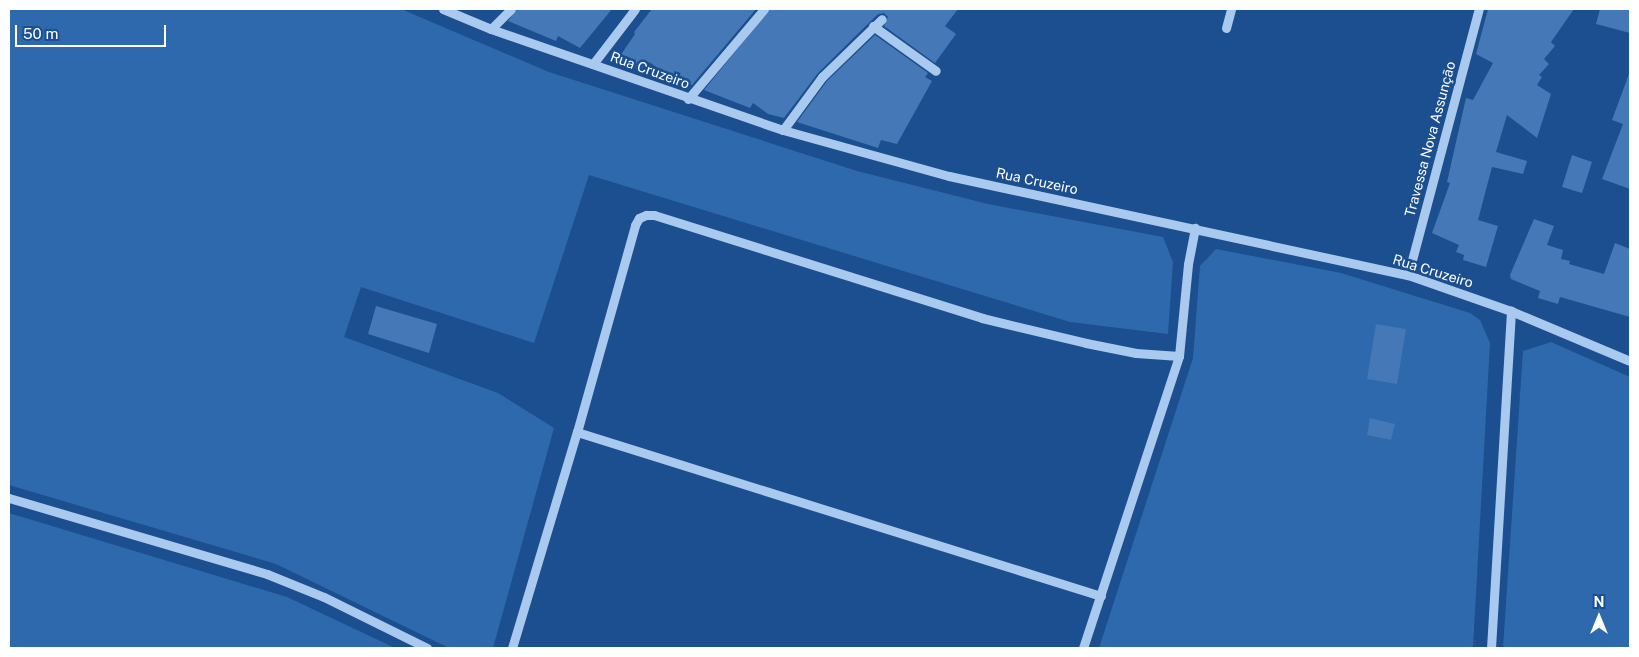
<!DOCTYPE html>
<html>
<head>
<meta charset="utf-8">
<style>
	body { margin:0 }
	#map { position:relative; width:1639px; height:657px; overflow:hidden; background:#1b4f8f; font-family:"Public Sans",sans-serif }
	div>[style] { position:absolute }
	.green>* { inset:0; background:#2e69ad }
	.building>* { inset:0; background:#4478b7 }
	.minor>* { height:9px; margin:-4.5px; padding:0 4.5px; transform-origin:4.5px; border-radius:4.5px; background:#a9c9ee }
	span { translate:-50% -50%; white-space:nowrap; text-align:center; line-height:1.15; -webkit-text-stroke:5px #1b4f8f; paint-order:stroke }
	.street-label { font-size:14px; color:#fff }
	.frame { position:absolute; inset:0; border:10px solid #fff; pointer-events:none }
	.north { position:absolute; left:1574px; top:592px; width:50px; height:50px; -webkit-text-stroke:4px #1b4f8f; paint-order:stroke; rotate:0deg; font-size:14px; font-weight:700; line-height:20px; text-align:center; color:#fff }
	.north::after { content:''; display:block; margin:auto; width:18px; height:22px; background:#fff; clip-path:polygon(50% 0,100% 100%,50% 72%,0 100%) }
	.scale { position:absolute; left:15px; top:25px; width:151px; height:22px; box-sizing:border-box; border:2px solid #fff; border-top:0; padding-left:6px; font-size:15px; line-height:18px; white-space:nowrap; color:#fff; -webkit-text-stroke:4px #1b4f8f; paint-order:stroke }
</style>
</head>
<body>
<div id="map">
	<div class="green">
		<i style="clip-path:polygon(9px 9px,401px 9px,549px 72px,857px 171px,988px 204px,1163px 237px,1173px 262px,1168px 334px,1070px 322px,589px 175px,534px 343px,361px 287px,344px 337px,498px 393px,554px 428px,493px 648px,449px 648px,276px 564px,9px 485px)"></i>
		<i style="clip-path:polygon(1216px 249px,1341px 273px,1470px 313px,1480px 320px,1490px 343px,1473px 648px,1099px 648px,1193px 358px,1200px 266px)"></i>
		<i style="clip-path:polygon(1551px 342px,1630px 377px,1630px 648px,1503px 648px,1523px 351px)"></i>
		<i style="clip-path:polygon(9px 513px,287px 597px,395px 648px,9px 648px)"></i>
	</div>
	<div class="building">
		<i style="clip-path:polygon(517px 9px,612px 9px,580px 48px,558px 36px,556px 41px,508px 21px)"></i>
		<i style="clip-path:polygon(652px 9px,756px 9px,692px 85px,687px 85px,679px 80px,678px 82px,649px 62px,642px 72px,618px 59px,635px 34px,634px 32px)"></i>
		<i style="clip-path:polygon(770px 9px,958px 9px,945px 26px,956px 34px,935px 63px,884px 26px,888px 17px,884px 13px,878px 14px,818px 73px,784px 118px,768px 114px,753px 103px,750px 108px,704px 90px)"></i>
		<i style="clip-path:polygon(1488px 9px,1574px 9px,1551px 42px,1555px 46px,1544px 59px,1549px 64px,1539px 75px,1542px 77px,1537px 85px,1551px 94px,1537px 138px,1507px 115px,1496px 152px,1527px 161px,1523px 174px,1492px 167px,1478px 220px,1498px 226px,1486px 267px,1463px 260px,1464px 255px,1456px 252px,1459px 245px,1432px 233px,1450px 183px,1447px 182px,1466px 98px,1473px 100px,1493px 63px,1476px 54px)"></i>
		<i style="clip-path:polygon(1600px 9px,1630px 9px,1630px 33px,1596px 24px)"></i>
		<i style="clip-path:polygon(875px 35px,928px 73px,925px 77px,932px 81px,897px 144px,881px 140px,878px 148px,797px 122px,827px 81px)"></i>
		<i style="clip-path:polygon(1629px 74px,1630px 75px,1630px 189px,1602px 179px,1623px 124px,1612px 120px)"></i>
		<i style="clip-path:polygon(1572px 155px,1592px 162px,1582px 193px,1562px 187px)"></i>
		<i style="clip-path:polygon(1534px 219px,1554px 226px,1547px 245px,1563px 250px,1561px 259px,1570px 261px,1569px 264px,1604px 274px,1615px 243px,1630px 249px,1630px 317px,1560px 297px,1558px 304px,1538px 298px,1540px 291px,1511px 279px,1510px 275px)"></i>
		<i style="clip-path:polygon(376px 306px,437px 324px,429px 353px,368px 334px)"></i>
		<i style="clip-path:polygon(1376px 324px,1406px 329px,1397px 384px,1367px 379px)"></i>
		<i style="clip-path:polygon(1370px 418px,1395px 424px,1391px 440px,1367px 435px)"></i>
	</div>
	<div class="minor">
		<i style="left:443px;top:9px;width:52px;rotate:22.6deg"></i>
		<i style="left:491px;top:29px;width:309px;rotate:19.1deg"></i>
		<i style="left:783px;top:130px;width:172px;rotate:15.5deg"></i>
		<i style="left:949px;top:176px;width:470px;rotate:12.2deg"></i>
		<i style="left:1408px;top:275px;width:109px;rotate:19.3deg"></i>
		<i style="left:1511px;top:311px;width:129px;rotate:22.8deg"></i>
		<i style="left:873px;top:26px;width:77px;rotate:35.5deg"></i>
		<i style="left:1226px;top:28px;width:20px;rotate:-75deg"></i>
		<i style="left:491px;top:29px;width:28px;rotate:-45deg"></i>
		<i style="left:593px;top:64px;width:69px;rotate:-52.6deg"></i>
		<i style="left:688px;top:99px;width:118px;rotate:-49.8deg"></i>
		<i style="left:783px;top:130px;width:66px;rotate:-53.7deg"></i>
		<i style="left:822px;top:77px;width:83px;rotate:-44deg"></i>
		<i style="left:1408px;top:275px;width:275px;rotate:-75.1deg"></i>
		<i style="left:577px;top:432px;width:549px;rotate:17.38deg"></i>
		<i style="left:9px;top:498px;width:269px;rotate:16.4deg"></i>
		<i style="left:267px;top:574px;width:61px;rotate:22deg"></i>
		<i style="left:324px;top:597px;width:115px;rotate:26.3deg"></i>
		<i style="left:512px;top:648px;width:226px;rotate:-73.3deg"></i>
		<i style="left:577px;top:432px;width:215px;rotate:-74.3deg"></i>
		<i style="left:635px;top:225px;width:8px;rotate:-60deg"></i>
		<i style="left:639px;top:218px;width:8px;rotate:-23deg"></i>
		<i style="left:646px;top:215px;width:8px"></i>
		<i style="left:654px;top:215px;width:344px;rotate:17.4deg"></i>
		<i style="left:982px;top:318px;width:107px;rotate:13.5deg"></i>
		<i style="left:1086px;top:343px;width:51px;rotate:11.3deg"></i>
		<i style="left:1136px;top:353px;width:43px;rotate:4deg"></i>
		<i style="left:1083px;top:648px;width:307px;rotate:-71.8deg"></i>
		<i style="left:1179px;top:356px;width:92px;rotate:-84.4deg"></i>
		<i style="left:1188px;top:264px;width:37px;rotate:-79deg"></i>
		<i style="left:1491px;top:648px;width:338px;rotate:-86.6deg"></i>
	</div>
	<div class="street-label">
		<span style="left:650px;top:70px;rotate:20deg">Rua Cruzeiro</span>
		<span style="left:1430px;top:139px;rotate:-75deg">Travessa Nova Assunção</span>
		<span style="left:1037px;top:181px;rotate:12deg">Rua Cruzeiro</span>
		<span style="left:1433px;top:271px;rotate:17deg">Rua Cruzeiro</span>
	</div>
	<div class="frame"></div>
	<div class="north">N</div>
	<div class="scale">50 m</div>
</div>
</body>
</html>
